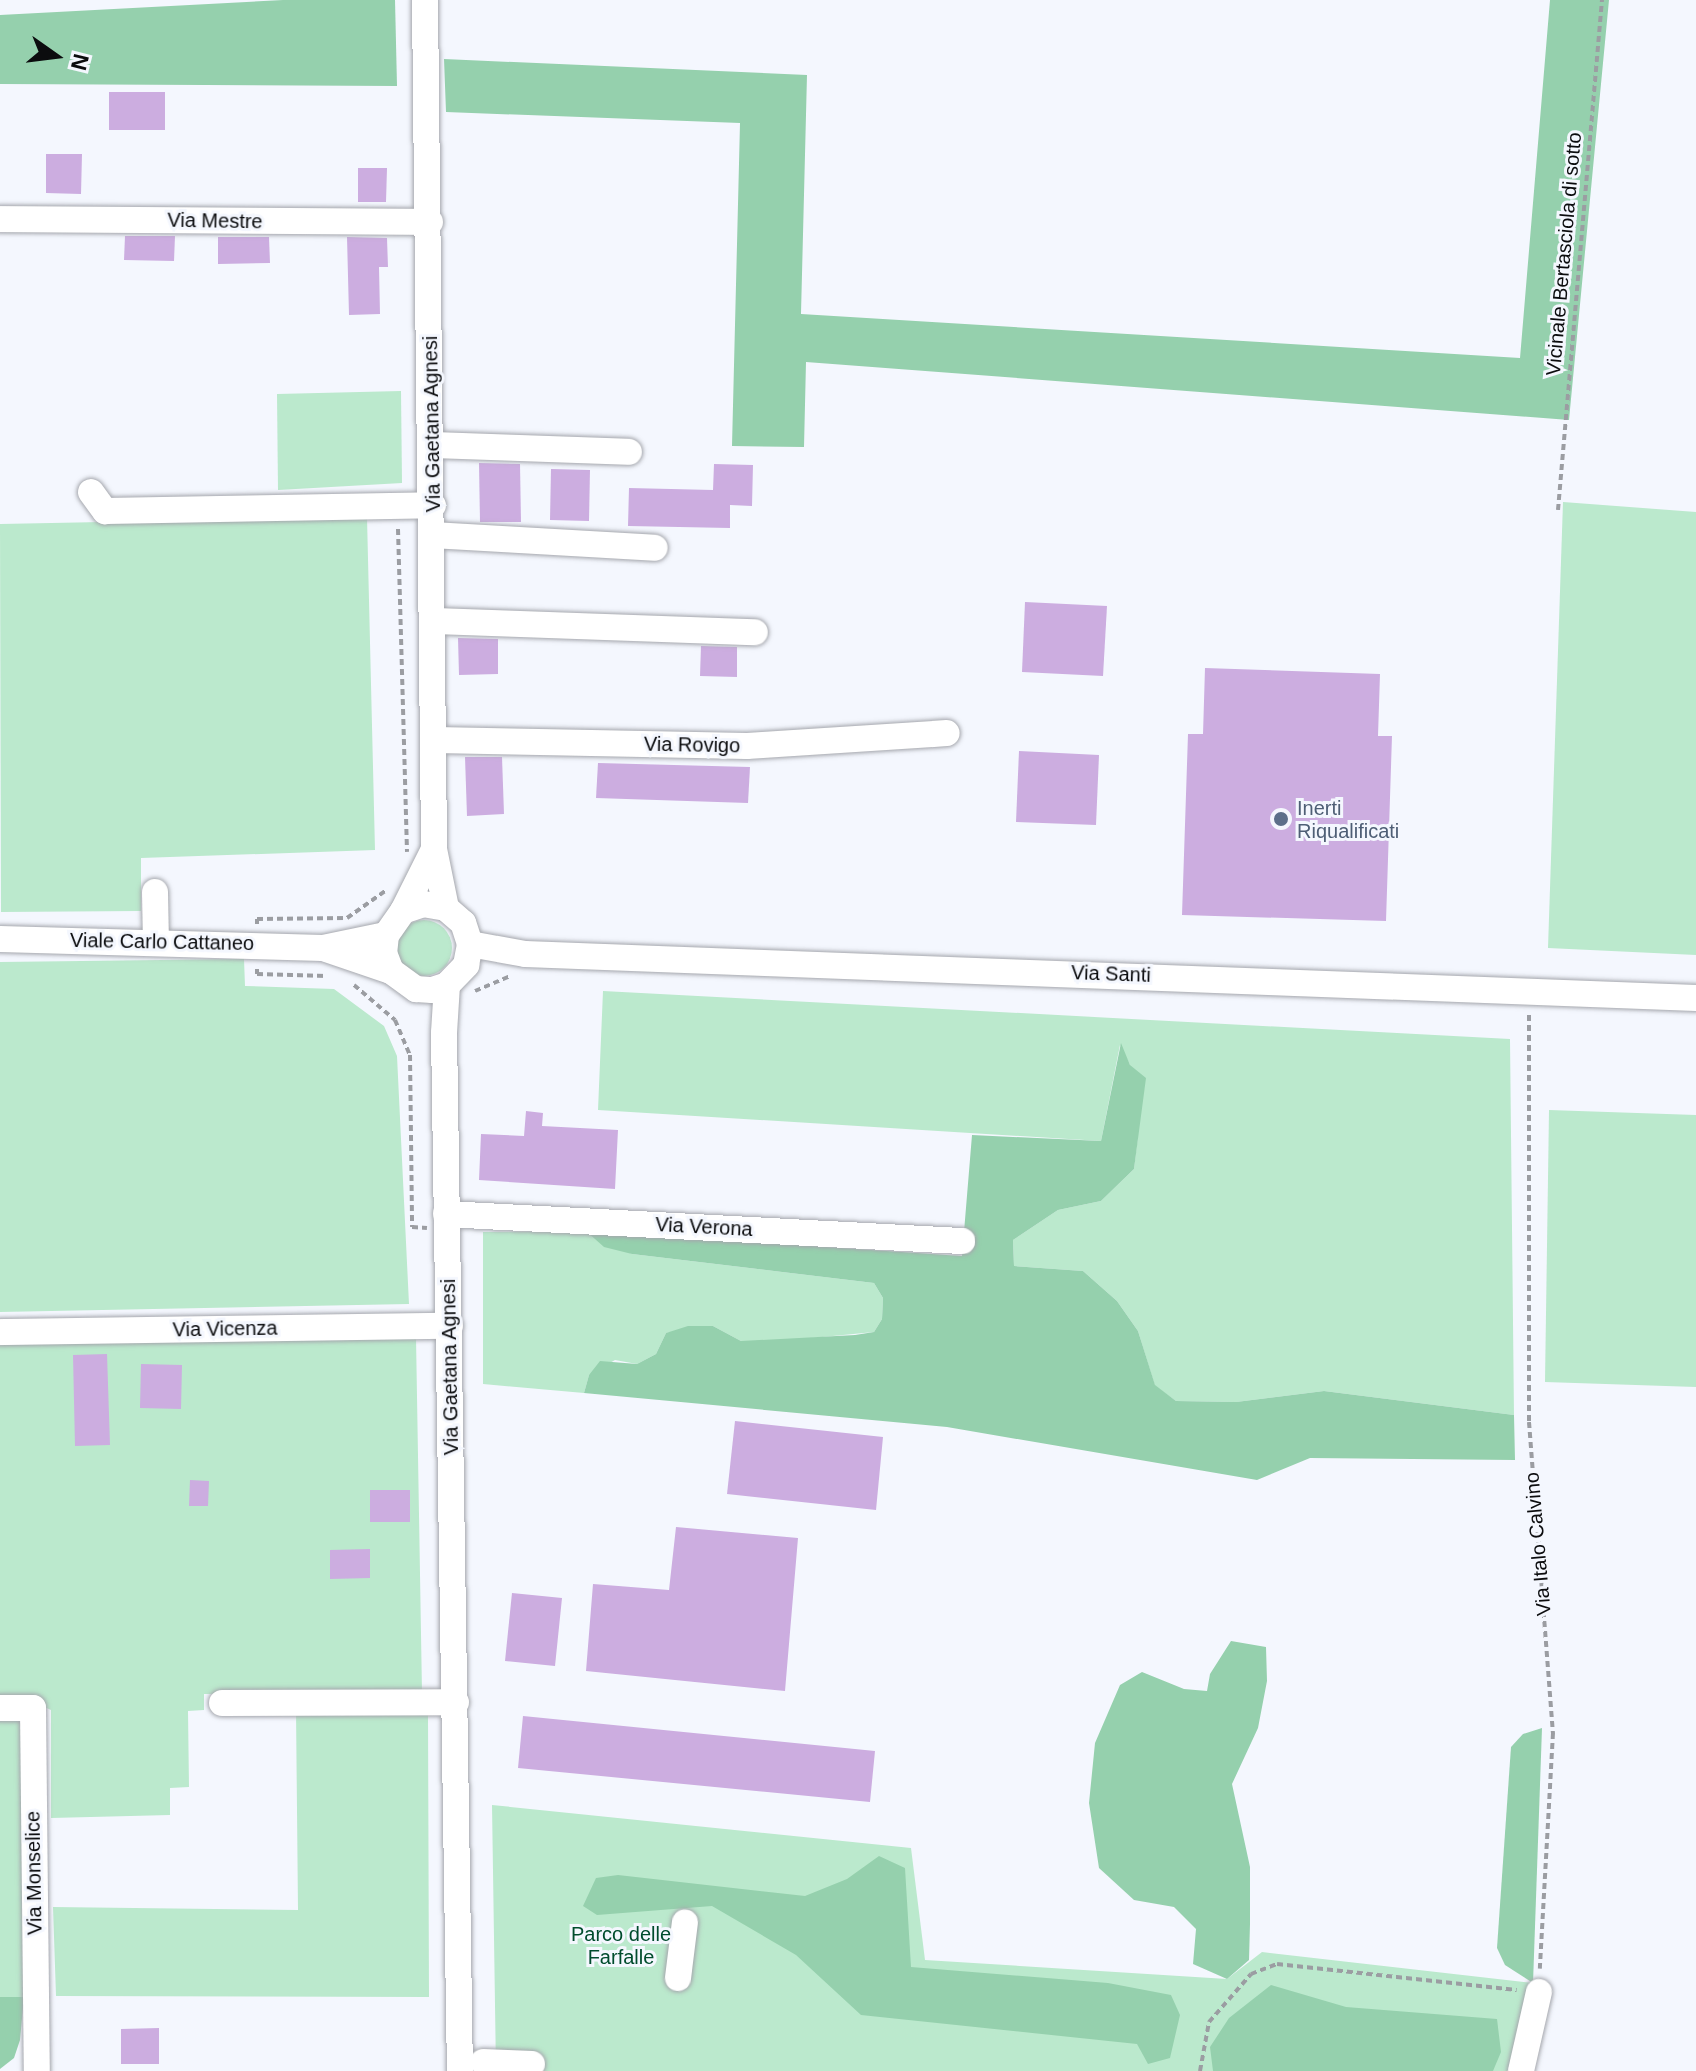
<!DOCTYPE html>
<html>
<head>
<meta charset="utf-8">
<style>
	body { margin:0 }
	#map { position:relative; width:1696px; height:2071px; overflow:hidden; background:#f4f7fe; font-family:Arial,sans-serif }
	div>[style] { position:absolute }
	.green>* { inset:0; background:#bbe9cd }
	.round { border-radius:50% }
	.forest>* { inset:0; background:#95d0ad }
	.building>* { inset:0; background:#ccade0 }
	.path>* { height:4px; margin-top:-2px; transform-origin:0; background:repeating-linear-gradient(90deg,#9b9da2 0 6px,transparent 0 10px) }
	.roads { filter:drop-shadow(0 0 2px #a5a7ad) drop-shadow(0 0 2px #a5a7ad) }
	.minor>* { height:26px; margin:-13px; padding:0 13px; transform-origin:13px; border-radius:13px; background:#fff }
	.dots>* { width:22px; height:22px; translate:-50% -50%; box-sizing:border-box; border:4px solid #f4f7fe; border-radius:50% }
	span { translate:-50% -50%; white-space:nowrap; text-align:center; line-height:1.15; -webkit-text-stroke:6px #f4f7fe; paint-order:stroke }
	.street-label { font-size:20px; color:#0b0c0e }
	.service-label { font-size:20px; color:#4e5e75 }
	.left { translate:0 -50%; text-align:left }
	.park-label { font-size:20px; color:#004c2d }
	.north { position:absolute; left:16px; top:16px; width:80px; height:80px; -webkit-text-stroke:6px #f4f7fe; paint-order:stroke; rotate:104deg; font-size:22px; font-weight:700; line-height:32px; text-align:center; color:#0b0c0e }
	.north::after { content:''; display:block; margin:auto; width:28px; height:36px; background:#0b0c0e; clip-path:polygon(50% 0,100% 100%,50% 72%,0 100%) }
</style>
</head>
<body>
<div id="map">
	<div class="green">
		<i style="clip-path:polygon(401px 391px,402px 483px,278px 490px,277px 394px)"></i>
		<i style="clip-path:polygon(1563px 502px,1696px 512px,1696px 955px,1548px 948px)"></i>
		<i style="clip-path:polygon(367px 517px,375px 850px,141px 858px,141px 911px,1px 912px,0 524px)"></i>
		<i class="round" style="left:396px;top:920px;width:56px;height:56px"></i>
		<i style="clip-path:polygon(244px 959px,245px 986px,334px 989px,384px 1026px,397px 1056px,409px 1304px,0 1312px,0 962px)"></i>
		<i style="clip-path:polygon(603px 991px,1510px 1039px,1514px 1415px,1324px 1391px,1236px 1402px,1176px 1401px,1155px 1386px,1138px 1331px,1117px 1301px,1083px 1271px,1014px 1266px,1013px 1240px,1058px 1210px,1101px 1201px,1134px 1169px,1138px 1136px,1130px 1065px,1120px 1045px,1101px 1141px,598px 1110px)"></i>
		<i style="clip-path:polygon(1549px 1110px,1696px 1115px,1696px 1387px,1545px 1382px)"></i>
		<i style="clip-path:polygon(586px 1231px,632px 1254px,874px 1283px,883px 1298px,882px 1319px,874px 1332px,781px 1341px,741px 1341px,713px 1326px,666px 1333px,656px 1354px,637px 1364px,615px 1360px,589px 1375px,584px 1393px,483px 1384px,483px 1232px)"></i>
		<i style="clip-path:polygon(416px 1337px,422px 1692px,204px 1694px,204px 1710px,188px 1711px,189px 1787px,170px 1788px,170px 1815px,51px 1818px,51px 1710px,33px 1702px,24px 1997px,0 1997px,0 1343px)"></i>
		<i style="clip-path:polygon(296px 1710px,428px 1712px,429px 1997px,56px 1996px,53px 1907px,298px 1910px)"></i>
		<i style="clip-path:polygon(492px 1805px,911px 1848px,925px 1960px,1227px 1979px,1262px 1952px,1533px 1983px,1516px 2071px,496px 2071px)"></i>
	</div>
	<div class="forest">
		<i style="clip-path:polygon(283px 0,395px 0,397px 86px,0 84px,0 15px)"></i>
		<i style="clip-path:polygon(1550px 0,1609px 0,1569px 420px,806px 362px,804px 447px,732px 446px,740px 123px,446px 112px,444px 59px,807px 75px,801px 314px,1520px 358px)"></i>
		<i style="clip-path:polygon(1121px 1043px,1130px 1065px,1146px 1078px,1134px 1169px,1101px 1201px,1058px 1210px,1013px 1240px,1014px 1266px,1083px 1271px,1117px 1301px,1138px 1331px,1155px 1385px,1176px 1401px,1236px 1402px,1324px 1391px,1514px 1415px,1515px 1460px,1310px 1458px,1257px 1480px,947px 1427px,584px 1393px,589px 1375px,600px 1361px,637px 1364px,656px 1354px,666px 1333px,688px 1326px,713px 1326px,741px 1341px,855px 1335px,874px 1332px,882px 1319px,883px 1298px,874px 1283px,632px 1254px,604px 1247px,586px 1231px,962px 1256px,972px 1135px,1101px 1141px)"></i>
		<i style="clip-path:polygon(1231px 1641px,1266px 1647px,1267px 1681px,1258px 1728px,1232px 1784px,1250px 1867px,1250px 1924px,1249px 1960px,1227px 1979px,1193px 1964px,1196px 1929px,1174px 1907px,1134px 1900px,1099px 1868px,1089px 1803px,1095px 1743px,1120px 1685px,1142px 1672px,1184px 1689px,1207px 1691px,1210px 1674px)"></i>
		<i style="clip-path:polygon(1542px 1728px,1533px 1983px,1505px 1965px,1497px 1948px,1511px 1747px,1523px 1734px)"></i>
		<i style="clip-path:polygon(879px 1856px,905px 1868px,911px 1967px,1108px 1983px,1171px 1995px,1180px 2015px,1170px 2058px,1148px 2064px,1137px 2044px,861px 2015px,796px 1955px,712px 1906px,597px 1915px,583px 1906px,596px 1878px,618px 1875px,805px 1896px,847px 1879px)"></i>
		<i style="clip-path:polygon(1271px 1985px,1346px 2007px,1497px 2019px,1501px 2052px,1493px 2071px,1213px 2071px,1210px 2047px,1229px 2018px)"></i>
		<i style="clip-path:polygon(0 1997px,24px 1997px,20px 2040px,14px 2058px,0 2069px)"></i>
	</div>
	<div class="building">
		<i style="clip-path:polygon(109px 92px,165px 92px,165px 130px,109px 130px)"></i>
		<i style="clip-path:polygon(46px 154px,82px 154px,81px 194px,46px 193px)"></i>
		<i style="clip-path:polygon(358px 168px,387px 168px,386px 202px,358px 202px)"></i>
		<i style="clip-path:polygon(125px 236px,175px 236px,174px 261px,124px 260px)"></i>
		<i style="clip-path:polygon(218px 237px,269px 237px,270px 263px,218px 264px)"></i>
		<i style="clip-path:polygon(347px 237px,387px 238px,388px 267px,379px 267px,380px 314px,349px 315px)"></i>
		<i style="clip-path:polygon(479px 463px,520px 464px,521px 522px,480px 522px)"></i>
		<i style="clip-path:polygon(714px 464px,753px 465px,752px 506px,730px 505px,730px 528px,628px 526px,629px 488px,713px 490px)"></i>
		<i style="clip-path:polygon(551px 469px,590px 470px,589px 521px,550px 520px)"></i>
		<i style="clip-path:polygon(1025px 602px,1107px 606px,1103px 676px,1022px 672px)"></i>
		<i style="clip-path:polygon(458px 638px,498px 639px,498px 674px,459px 675px)"></i>
		<i style="clip-path:polygon(701px 646px,737px 647px,737px 677px,700px 676px)"></i>
		<i style="clip-path:polygon(1205px 668px,1380px 674px,1378px 736px,1392px 736px,1386px 921px,1182px 915px,1188px 734px,1203px 734px)"></i>
		<i style="clip-path:polygon(1019px 751px,1099px 755px,1096px 825px,1016px 822px)"></i>
		<i style="clip-path:polygon(465px 757px,502px 757px,504px 814px,467px 816px)"></i>
		<i style="clip-path:polygon(598px 763px,750px 767px,748px 803px,596px 798px)"></i>
		<i style="clip-path:polygon(526px 1111px,543px 1113px,542px 1126px,618px 1130px,615px 1189px,479px 1180px,481px 1134px,524px 1136px)"></i>
		<i style="clip-path:polygon(107px 1354px,110px 1445px,75px 1446px,73px 1355px)"></i>
		<i style="clip-path:polygon(141px 1364px,182px 1365px,181px 1409px,140px 1408px)"></i>
		<i style="clip-path:polygon(735px 1421px,883px 1437px,876px 1510px,727px 1494px)"></i>
		<i style="clip-path:polygon(190px 1480px,209px 1481px,208px 1506px,189px 1506px)"></i>
		<i style="clip-path:polygon(370px 1490px,410px 1490px,410px 1522px,370px 1522px)"></i>
		<i style="clip-path:polygon(676px 1527px,798px 1538px,785px 1691px,586px 1671px,593px 1584px,669px 1590px)"></i>
		<i style="clip-path:polygon(370px 1549px,370px 1578px,330px 1579px,330px 1550px)"></i>
		<i style="clip-path:polygon(512px 1593px,562px 1598px,555px 1666px,505px 1661px)"></i>
		<i style="clip-path:polygon(523px 1716px,875px 1751px,870px 1802px,518px 1768px)"></i>
		<i style="clip-path:polygon(159px 2028px,159px 2064px,121px 2064px,121px 2029px)"></i>
	</div>
	<div class="path">
		<i style="left:1558px;top:510px;width:512px;rotate:-85.07deg"></i>
		<i style="left:398px;top:529px;width:323px;rotate:88.4deg"></i>
		<i style="left:257px;top:924px;width:5px;rotate:-90deg"></i>
		<i style="left:257px;top:919px;width:90px;rotate:-0.6deg"></i>
		<i style="left:347px;top:918px;width:47px;rotate:-35.4deg"></i>
		<i style="left:257px;top:969px;width:5px;rotate:90deg"></i>
		<i style="left:257px;top:974px;width:70px;rotate:1.6deg"></i>
		<i style="left:354px;top:985px;width:54px;rotate:40.5deg"></i>
		<i style="left:395px;top:1020px;width:38px;rotate:67deg"></i>
		<i style="left:410px;top:1055px;width:172px;rotate:89.3deg"></i>
		<i style="left:412px;top:1227px;width:15px;rotate:4deg"></i>
		<i style="left:475px;top:991px;width:39px;rotate:-23deg"></i>
		<i style="left:1529px;top:1015px;width:407px;rotate:90deg"></i>
		<i style="left:1529px;top:1422px;width:312px;rotate:85.6deg"></i>
		<i style="left:1553px;top:1733px;width:236px;rotate:93.2deg"></i>
		<i style="left:1200px;top:2071px;width:50px;rotate:-79.6deg"></i>
		<i style="left:1209px;top:2022px;width:64px;rotate:-48.8deg"></i>
		<i style="left:1251px;top:1974px;width:28px;rotate:-21deg"></i>
		<i style="left:1277px;top:1964px;width:241px;rotate:6.2deg"></i>
	</div>
	<div class="roads">
		<div class="minor">
			<i style="left:425px;top:0;width:849px;rotate:89.39deg"></i>
			<i style="left:434px;top:849px;width:60px;rotate:78.5deg"></i>
			<i style="left:0;top:219px;width:430px;rotate:0.4deg"></i>
			<i style="left:432px;top:445px;width:197px;rotate:2deg"></i>
			<i style="left:91px;top:492px;width:24px;rotate:54deg"></i>
			<i style="left:105px;top:511px;width:328px;rotate:-1deg"></i>
			<i style="left:432px;top:535px;width:223px;rotate:3.3deg"></i>
			<i style="left:434px;top:621px;width:321px;rotate:2deg"></i>
			<i style="left:435px;top:740px;width:312px;rotate:1.1deg"></i>
			<i style="left:747px;top:746px;width:200px;rotate:-3.7deg"></i>
			<i style="left:155px;top:892px;width:50px;rotate:88.9deg"></i>
			<i style="left:403px;top:911px;width:69px;rotate:-63.4deg"></i>
			<i style="left:0;top:939px;width:323px;rotate:1.6deg"></i>
			<i style="left:323px;top:948px;width:64px;rotate:-11.7deg"></i>
			<i style="left:470px;top:944px;width:56px;rotate:10.3deg"></i>
			<i style="left:525px;top:954px;width:1172px;rotate:2.15deg"></i>
			<i style="left:323px;top:948px;width:72px;rotate:18.7deg"></i>
			<i style="left:391px;top:971px;width:31px;rotate:36deg"></i>
			<i style="left:416px;top:989px;width:16px;rotate:4deg"></i>
			<i style="left:432px;top:990px;width:16px;rotate:-18deg"></i>
			<i style="left:447px;top:985px;width:28px;rotate:-46deg"></i>
			<i style="left:466px;top:965px;width:21px;rotate:-79deg"></i>
			<i style="left:470px;top:944px;width:22px;rotate:-108deg"></i>
			<i style="left:463px;top:923px;width:23px;rotate:-139deg"></i>
			<i style="left:446px;top:908px;width:22px;rotate:-170deg"></i>
			<i style="left:424px;top:904px;width:22px;rotate:162deg"></i>
			<i style="left:403px;top:911px;width:29px;rotate:125deg"></i>
			<i style="left:386px;top:935px;width:18px;rotate:96deg"></i>
			<i style="left:384px;top:953px;width:19px;rotate:69deg"></i>
			<i style="left:447px;top:985px;width:48px;rotate:93.6deg"></i>
			<i style="left:444px;top:1033px;width:1038px;rotate:89.12deg"></i>
			<i style="left:446px;top:1214px;width:517px;rotate:3deg"></i>
			<i style="left:0;top:1332px;width:450px;rotate:-0.8deg"></i>
			<i style="left:222px;top:1703px;width:234px;rotate:-0.2deg"></i>
			<i style="left:0;top:1708px;width:33px"></i>
			<i style="left:33px;top:1708px;width:363px;rotate:89.4deg"></i>
			<i style="left:678px;top:1978px;width:56px;rotate:-82.9deg"></i>
			<i style="left:483px;top:2062px;width:49px;rotate:2.3deg"></i>
			<i style="left:1521px;top:2071px;width:81px;rotate:-77.2deg"></i>
		</div>
	</div>
	<div class="dots">
		<i style="left:1281px;top:819px;background:#5c6f8a"></i>
	</div>
	<div class="street-label">
		<span style="left:215px;top:221px;rotate:1deg">Via Mestre</span>
		<span style="left:1564px;top:254px;rotate:-85deg">Vicinale Bertasciola di sotto</span>
		<span style="left:432px;top:424px;rotate:-91deg">Via Gaetana Agnesi</span>
		<span style="left:692px;top:745px;rotate:1deg">Via Rovigo</span>
		<span style="left:162px;top:942px;rotate:1deg">Viale Carlo Cattaneo</span>
		<span style="left:1111px;top:974px;rotate:2deg">Via Santi</span>
		<span style="left:704px;top:1227px;rotate:3deg">Via Verona</span>
		<span style="left:225px;top:1329px;rotate:-1deg">Via Vicenza</span>
		<span style="left:450px;top:1367px;rotate:-91deg">Via Gaetana Agnesi</span>
		<span style="left:1538px;top:1544px;rotate:-95deg">Via Italo Calvino</span>
		<span style="left:34px;top:1873px;rotate:-91deg">Via Monselice</span>
	</div>
	<div class="service-label">
		<span class="left" style="left:1297px;top:820px">Inerti<br>Riqualificati</span>
	</div>
	<div class="park-label">
		<span style="left:621px;top:1946px">Parco delle<br>Farfalle</span>
	</div>
	<div class="north">N</div>
</div>
</body>
</html>
